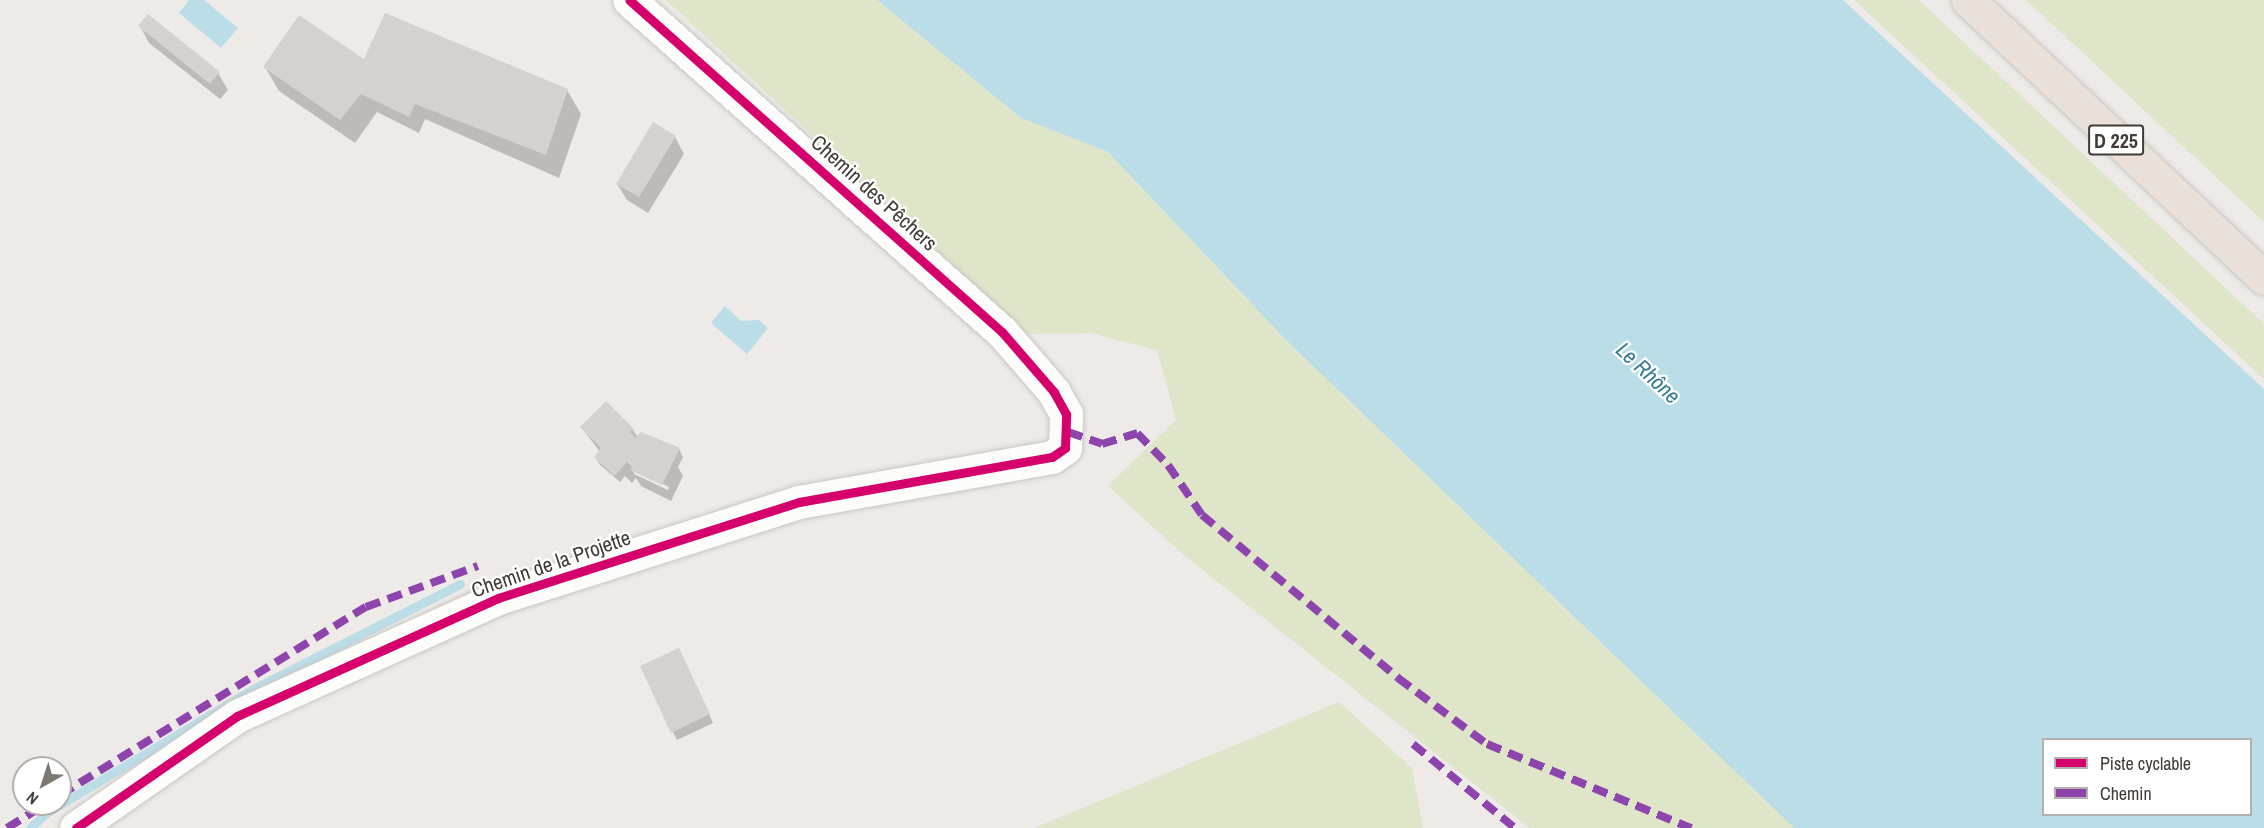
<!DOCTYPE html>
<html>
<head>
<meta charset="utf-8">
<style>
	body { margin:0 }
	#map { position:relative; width:2264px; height:828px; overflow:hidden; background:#edeae7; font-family:"Archivo Narrow",sans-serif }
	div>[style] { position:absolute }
	.green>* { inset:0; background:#dfe5c9 }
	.water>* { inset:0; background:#bbdde8 }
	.shadow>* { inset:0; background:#0003 }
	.stream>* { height:9px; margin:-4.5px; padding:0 4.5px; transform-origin:4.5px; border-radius:4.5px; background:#bbdde8 }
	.building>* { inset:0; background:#d5d1ce }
	.roads { filter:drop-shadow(0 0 2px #c9c6c3) drop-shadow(0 0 2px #c9c6c3) }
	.minor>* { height:33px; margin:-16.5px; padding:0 16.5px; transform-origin:16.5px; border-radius:16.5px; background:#fcfcfb }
	.highway>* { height:33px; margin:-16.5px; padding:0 16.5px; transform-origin:16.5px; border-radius:16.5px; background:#e9e1d9 }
	.quiet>* { height:8px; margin-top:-4px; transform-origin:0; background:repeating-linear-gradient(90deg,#8e44ad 0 15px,transparent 0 23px) }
	.cycleway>* { height:9px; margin:-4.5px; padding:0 4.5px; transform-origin:4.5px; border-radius:4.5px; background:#d6006c }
	span { translate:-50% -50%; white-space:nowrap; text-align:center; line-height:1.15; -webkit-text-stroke:4.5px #fff; paint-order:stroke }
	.shield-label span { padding:2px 4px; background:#fff; border:2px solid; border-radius:4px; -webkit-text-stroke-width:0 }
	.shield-label { font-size:20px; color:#423a35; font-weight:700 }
	.street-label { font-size:21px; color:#423a35 }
	.water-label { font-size:22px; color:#367b94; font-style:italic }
	.legend { position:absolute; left:2042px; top:738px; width:210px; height:78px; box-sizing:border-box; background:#fff; border:2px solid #b3b0ae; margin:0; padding:8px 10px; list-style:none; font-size:18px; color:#423a35 }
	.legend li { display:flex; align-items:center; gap:12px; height:30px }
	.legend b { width:30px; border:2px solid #b3b0ae }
	.north { position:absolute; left:12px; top:756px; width:60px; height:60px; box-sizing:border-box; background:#fff; border:2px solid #b3b0ae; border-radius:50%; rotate:219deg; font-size:16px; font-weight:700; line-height:24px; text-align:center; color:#423a35 }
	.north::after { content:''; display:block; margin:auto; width:21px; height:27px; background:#7e7873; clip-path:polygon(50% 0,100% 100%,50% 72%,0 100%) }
</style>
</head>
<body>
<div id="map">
	<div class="green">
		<i style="clip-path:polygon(666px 0,877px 0,1021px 118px,1108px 152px,1286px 340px,1794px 828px,1530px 828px,1185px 556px,1108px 486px,1176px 420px,1157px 350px,1090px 333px,1028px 334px)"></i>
		<i style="clip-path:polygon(1854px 0,1919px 0,2264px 324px,2264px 379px)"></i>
		<i style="clip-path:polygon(2026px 0,2264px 0,2264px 222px)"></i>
		<i style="clip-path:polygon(1339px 702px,1412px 768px,1423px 828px,1034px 828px)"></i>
	</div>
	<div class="water">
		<i style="clip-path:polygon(189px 0,204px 0,238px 28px,221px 48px,179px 13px)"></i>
		<i style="clip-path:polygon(evenodd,877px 0,1843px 0,2264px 389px,2264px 828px,1794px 828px,1286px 340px,1108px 152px,1021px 118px,877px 0,2044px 740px,2250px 740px,2250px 814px,2044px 814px,2044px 740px)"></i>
		<i style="clip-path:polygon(725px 306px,741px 321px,759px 320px,768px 328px,747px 354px,711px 323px)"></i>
	</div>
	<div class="shadow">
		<i style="clip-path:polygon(140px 26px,218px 73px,228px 90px,220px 99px,149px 43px)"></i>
		<i style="clip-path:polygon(364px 61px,567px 90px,581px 114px,559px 178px,425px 119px,419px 133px,377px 112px,355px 143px,279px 91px,265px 67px)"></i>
		<i style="clip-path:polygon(675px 137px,684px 154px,648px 213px,627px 200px,617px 184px)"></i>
		<i style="clip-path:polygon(evenodd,582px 428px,633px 430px,638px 438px,679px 449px,683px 457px,678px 467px,683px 476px,671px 501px,641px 486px,636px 478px,632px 483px,625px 476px,620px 482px,600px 465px,595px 457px,600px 452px,582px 428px,634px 470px,669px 487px,668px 490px,634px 474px,634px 470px)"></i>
		<i style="clip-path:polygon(687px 666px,713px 723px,677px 740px,673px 732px)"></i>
	</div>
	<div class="stream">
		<i style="left:30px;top:828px;width:22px;rotate:-43deg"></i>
		<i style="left:46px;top:813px;width:244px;rotate:-30.9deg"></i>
		<i style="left:255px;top:688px;width:230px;rotate:-26.9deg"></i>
	</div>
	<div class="building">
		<i style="clip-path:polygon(385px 13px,568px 89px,546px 155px,415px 104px,409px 117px,361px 94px,340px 120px,263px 67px,299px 15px,364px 59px)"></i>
		<i style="clip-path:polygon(148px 14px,220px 72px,210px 84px,138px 26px)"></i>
		<i style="clip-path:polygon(653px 122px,676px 136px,639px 197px,616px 184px)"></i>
		<i style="clip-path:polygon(606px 401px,634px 429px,630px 432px,635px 438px,641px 432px,680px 448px,662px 485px,630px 470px,632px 467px,627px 462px,614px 476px,594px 457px,601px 448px,580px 427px)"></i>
		<i style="clip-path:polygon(679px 648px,710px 714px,671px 733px,640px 666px)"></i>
	</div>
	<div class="roads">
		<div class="minor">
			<i style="left:76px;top:828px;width:196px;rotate:-34.8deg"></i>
			<i style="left:237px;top:716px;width:286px;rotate:-24.3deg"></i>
			<i style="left:498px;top:598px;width:316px;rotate:-17.7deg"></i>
			<i style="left:799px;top:502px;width:257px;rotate:-10.1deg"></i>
			<i style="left:1052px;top:457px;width:16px;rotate:-35deg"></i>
			<i style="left:1065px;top:448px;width:34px;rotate:-88deg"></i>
			<i style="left:1066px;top:414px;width:25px;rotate:-119deg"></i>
			<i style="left:1054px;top:392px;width:79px;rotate:-130.9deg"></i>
			<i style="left:1002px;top:332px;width:499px;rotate:-138.3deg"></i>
		</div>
		<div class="highway">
			<i style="left:1968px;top:0;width:406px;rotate:43.2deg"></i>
		</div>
	</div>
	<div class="quiet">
		<i style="left:1068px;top:432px;width:36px;rotate:19deg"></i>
		<i style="left:1102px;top:444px;width:37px;rotate:-17deg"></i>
		<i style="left:1137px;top:433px;width:45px;rotate:45.9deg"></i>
		<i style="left:1168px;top:465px;width:60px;rotate:55.8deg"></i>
		<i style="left:1202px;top:515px;width:255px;rotate:39.7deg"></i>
		<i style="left:1398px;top:678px;width:111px;rotate:36.6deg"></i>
		<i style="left:1487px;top:744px;width:221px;rotate:22.4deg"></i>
		<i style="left:1413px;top:744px;width:132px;rotate:39.5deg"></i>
		<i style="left:60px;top:795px;width:359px;rotate:-31.6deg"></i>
		<i style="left:366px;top:607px;width:119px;rotate:-20.1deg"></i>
		<i style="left:7px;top:828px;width:46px;rotate:-31.6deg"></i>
	</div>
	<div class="cycleway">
		<i style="left:76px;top:828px;width:196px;rotate:-34.8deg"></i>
		<i style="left:237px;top:716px;width:286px;rotate:-24.3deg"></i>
		<i style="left:498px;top:598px;width:316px;rotate:-17.7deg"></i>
		<i style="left:799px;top:502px;width:257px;rotate:-10.1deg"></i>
		<i style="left:1052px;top:457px;width:16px;rotate:-35deg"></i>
		<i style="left:1065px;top:448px;width:34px;rotate:-88deg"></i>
		<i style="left:1066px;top:414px;width:25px;rotate:-119deg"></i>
		<i style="left:1054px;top:392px;width:79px;rotate:-130.9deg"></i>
		<i style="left:1002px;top:332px;width:499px;rotate:-138.3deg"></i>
	</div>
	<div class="shield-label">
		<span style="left:2116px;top:140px">D 225</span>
	</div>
	<div class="street-label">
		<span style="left:874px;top:193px;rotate:42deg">Chemin des Pêchers</span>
		<span style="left:551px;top:564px;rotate:-19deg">Chemin de la Projette</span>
	</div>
	<div class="water-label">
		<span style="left:1648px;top:373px;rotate:43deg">Le Rhône</span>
	</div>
	<ul class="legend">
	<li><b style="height:8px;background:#d6006c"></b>Piste cyclable</li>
	<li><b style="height:8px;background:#8e44ad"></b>Chemin</li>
	</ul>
	<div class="north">N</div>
</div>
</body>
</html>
